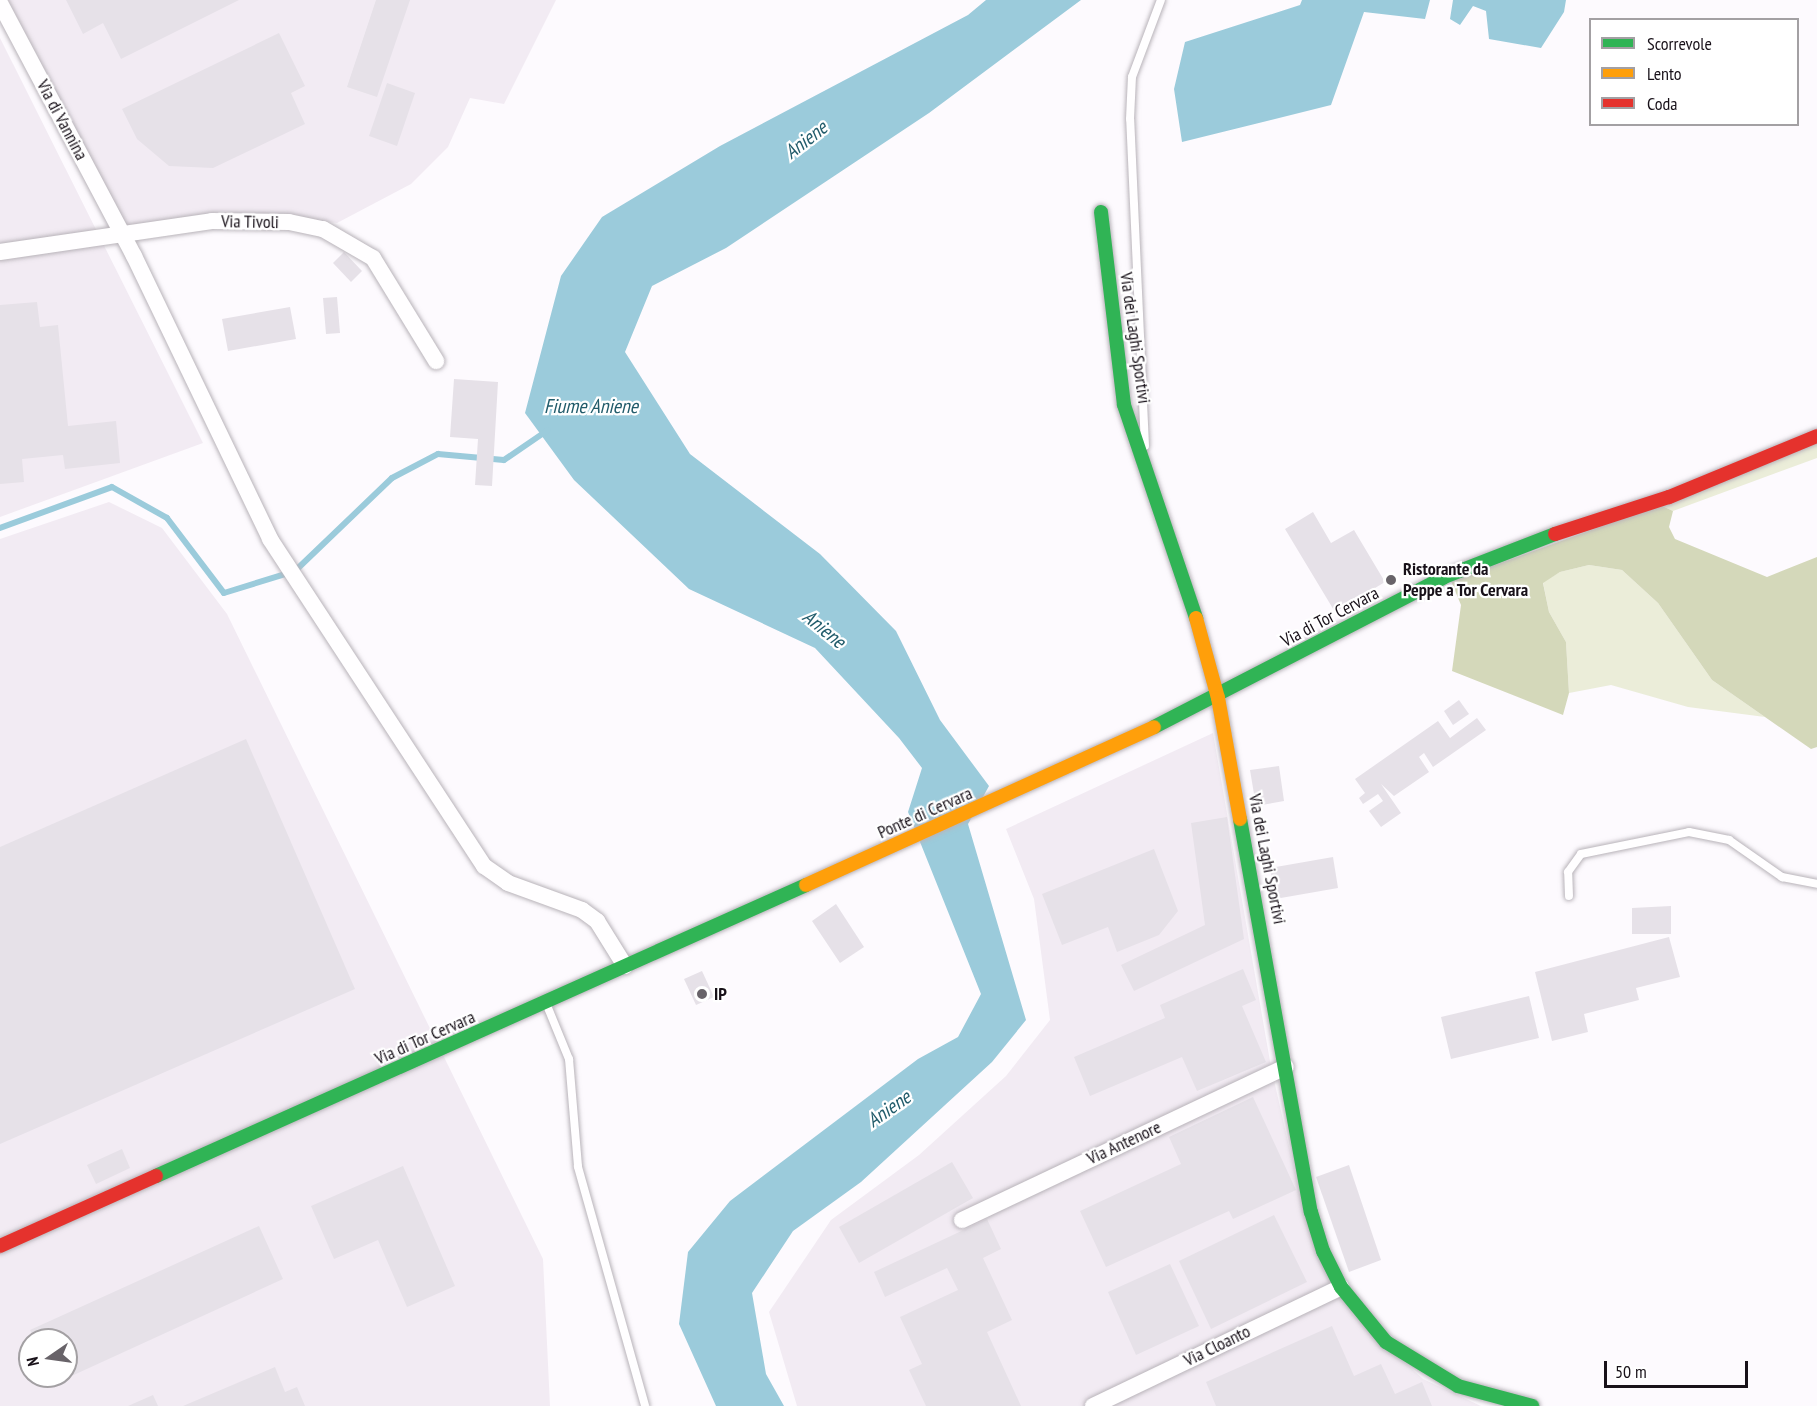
<!DOCTYPE html>
<html>
<head>
<meta charset="utf-8">
<style>
	body { margin:0 }
	#map { position:relative; width:1817px; height:1406px; overflow:hidden; background:#fdfafe; font-family:"PT Sans Narrow",sans-serif }
	div>[style] { position:absolute }
	.built>* { inset:0; background:#f2ebf3 }
	.green>* { inset:0; background:#ebedd9 }
	.forest>* { inset:0; background:#d4d8ba }
	.water>* { inset:0; background:#9bcbdb }
	.stream>* { height:6px; margin:-3px; padding:0 3px; transform-origin:3px; border-radius:3px; background:#9bcbdb }
	.building>* { inset:0; background:#e6e1e8 }
	.roads { filter:drop-shadow(0 0 2px #b8b3b9) drop-shadow(0 0 2px #b8b3b9) }
	.lane>* { height:8px; margin:-4px; padding:0 4px; transform-origin:4px; border-radius:4px; background:#fffeff }
	.street>* { height:16px; margin:-8px; padding:0 8px; transform-origin:8px; border-radius:8px; background:#fffeff }
	.fast>* { height:14px; margin:-7px; padding:0 7px; transform-origin:7px; border-radius:7px; background:#30b455 }
	.slow>* { height:14px; margin:-7px; padding:0 7px; transform-origin:7px; border-radius:7px; background:#ff9f0a }
	.jam>* { height:14px; margin:-7px; padding:0 7px; transform-origin:7px; border-radius:7px; background:#e5322d }
	.dots>* { width:16px; height:16px; translate:-50% -50%; box-sizing:border-box; border:3px solid #fff; border-radius:50% }
	span { translate:-50% -50%; white-space:nowrap; text-align:center; line-height:1.15; -webkit-text-stroke:4.5px #fff; paint-order:stroke }
	.street-label { font-size:18px; color:#181119 }
	.poi-label { font-size:18px; color:#181119; font-weight:700 }
	.left { translate:0 -50%; text-align:left }
	.water-label { font-size:20px; color:#225c6b; font-style:italic }
	.legend { position:absolute; left:1589px; top:18px; width:210px; height:108px; box-sizing:border-box; background:#fff; border:2px solid #a3a0a3; margin:0; padding:8px 10px; list-style:none; font-size:18px; color:#181119 }
	.legend li { display:flex; align-items:center; gap:12px; height:30px }
	.legend b { width:30px; border:2px solid #a3a0a3 }
	.north { position:absolute; left:18px; top:1328px; width:60px; height:60px; box-sizing:border-box; background:#fff; border:2px solid #a3a0a3; border-radius:50%; rotate:257deg; font-size:16px; font-weight:700; line-height:24px; text-align:center; color:#181119 }
	.north::after { content:''; display:block; margin:auto; width:21px; height:27px; background:#686369; clip-path:polygon(50% 0,100% 100%,50% 72%,0 100%) }
	.scale { position:absolute; left:1604px; top:1361px; width:144px; height:27px; box-sizing:border-box; border:3px solid #181119; border-top:0; padding-left:8px; font-size:18px; line-height:21px; white-space:nowrap; color:#181119; -webkit-text-stroke:4px #fff; paint-order:stroke }
</style>
</head>
<body>
<div id="map">
	<div class="built">
		<i style="clip-path:polygon(8px 0,556px 0,504px 104px,470px 98px,448px 147px,411px 184px,337px 223px,223px 211px,127px 227px)"></i>
		<i style="clip-path:polygon(0 38px,203px 443px,0 517px)"></i>
		<i style="clip-path:polygon(evenodd,109px 502px,162px 528px,227px 614px,543px 1259px,550px 1406px,0 1406px,0 539px,109px 502px,30px 1340px,66px 1340px,66px 1376px,30px 1376px,30px 1340px)"></i>
		<i style="clip-path:polygon(1213px 733px,1271px 1067px,1303px 1208px,1353px 1315px,1423px 1379px,1481px 1406px,797px 1406px,769px 1312px,831px 1220px,919px 1155px,1006px 1076px,1050px 1020px,1034px 899px,1006px 829px)"></i>
	</div>
	<div class="green">
		<i style="clip-path:polygon(1817px 441px,1817px 458px,1673px 511px,1660px 505px)"></i>
		<i style="clip-path:polygon(1589px 565px,1622px 570px,1658px 603px,1712px 680px,1765px 717px,1688px 707px,1611px 685px,1569px 693px,1566px 642px,1549px 612px,1543px 582px,1560px 572px)"></i>
	</div>
	<div class="forest">
		<i style="clip-path:polygon(1660px 505px,1673px 511px,1669px 527px,1675px 539px,1767px 577px,1817px 557px,1817px 747px,1811px 749px,1712px 680px,1658px 603px,1622px 570px,1589px 565px,1560px 572px,1543px 583px,1549px 612px,1566px 642px,1569px 693px,1563px 715px,1452px 671px,1461px 605px,1451px 581px)"></i>
	</div>
	<div class="water">
		<i style="clip-path:polygon(986px 0,1081px 0,929px 113px,726px 248px,652px 286px,625px 352px,690px 454px,820px 554px,896px 631px,940px 720px,989px 786px,968px 824px,1026px 1020px,992px 1062px,861px 1182px,793px 1231px,752px 1293px,766px 1374px,784px 1406px,716px 1406px,679px 1324px,688px 1252px,730px 1201px,918px 1059px,958px 1037px,981px 994px,908px 812px,922px 768px,899px 738px,815px 648px,689px 589px,574px 480px,525px 413px,561px 276px,602px 217px,720px 146px,968px 15px)"></i>
		<i style="clip-path:polygon(1302px 0,1430px 0,1425px 19px,1364px 12px,1331px 105px,1182px 142px,1174px 89px,1185px 42px,1300px 5px)"></i>
		<i style="clip-path:polygon(1453px 0,1566px 0,1564px 12px,1541px 48px,1489px 39px,1486px 11px,1473px 6px,1460px 25px,1450px 19px)"></i>
	</div>
	<div class="stream">
		<i style="left:0;top:528px;width:119px;rotate:-20.1deg"></i>
		<i style="left:112px;top:487px;width:63px;rotate:29.4deg"></i>
		<i style="left:167px;top:518px;width:94px;rotate:52.8deg"></i>
		<i style="left:224px;top:593px;width:74px;rotate:-17.2deg"></i>
		<i style="left:295px;top:571px;width:134px;rotate:-43.8deg"></i>
		<i style="left:392px;top:478px;width:52px;rotate:-27.6deg"></i>
		<i style="left:438px;top:454px;width:66px;rotate:5.2deg"></i>
		<i style="left:504px;top:460px;width:53px;rotate:-34.3deg"></i>
	</div>
	<div class="building">
		<i style="clip-path:polygon(66px 0,239px 0,121px 59px,103px 23px,83px 34px)"></i>
		<i style="clip-path:polygon(376px 0,410px 0,377px 97px,347px 87px)"></i>
		<i style="clip-path:polygon(279px 33px,305px 86px,291px 93px,305px 124px,213px 168px,169px 166px,137px 139px,122px 109px)"></i>
		<i style="clip-path:polygon(387px 83px,415px 93px,397px 146px,369px 136px)"></i>
		<i style="clip-path:polygon(344px 252px,362px 271px,351px 282px,333px 263px)"></i>
		<i style="clip-path:polygon(337px 297px,340px 333px,326px 334px,323px 298px)"></i>
		<i style="clip-path:polygon(37px 302px,40px 327px,58px 325px,68px 426px,116px 421px,120px 463px,65px 469px,63px 455px,22px 459px,24px 482px,0 484px,0 305px)"></i>
		<i style="clip-path:polygon(290px 307px,296px 339px,228px 351px,222px 319px)"></i>
		<i style="clip-path:polygon(454px 379px,498px 382px,492px 486px,475px 485px,478px 439px,450px 437px)"></i>
		<i style="clip-path:polygon(1313px 512px,1331px 543px,1354px 530px,1385px 582px,1335px 612px,1285px 529px)"></i>
		<i style="clip-path:polygon(1459px 700px,1469px 714px,1453px 725px,1444px 711px)"></i>
		<i style="clip-path:polygon(1477px 718px,1486px 730px,1433px 767px,1424px 753px,1419px 757px,1429px 772px,1394px 796px,1381px 784px,1401px 813px,1381px 827px,1369px 811px,1383px 801px,1378px 794px,1363px 804px,1359px 798px,1365px 793px,1355px 779px,1438px 721px,1450px 738px)"></i>
		<i style="clip-path:polygon(246px 739px,355px 989px,0 1144px,0 847px)"></i>
		<i style="clip-path:polygon(1279px 766px,1284px 801px,1256px 806px,1250px 770px)"></i>
		<i style="clip-path:polygon(1227px 817px,1244px 939px,1134px 991px,1121px 965px,1205px 925px,1191px 823px)"></i>
		<i style="clip-path:polygon(1154px 849px,1178px 911px,1159px 935px,1117px 952px,1108px 927px,1062px 945px,1042px 894px)"></i>
		<i style="clip-path:polygon(1333px 857px,1338px 888px,1275px 899px,1270px 868px)"></i>
		<i style="clip-path:polygon(836px 904px,864px 947px,840px 963px,812px 921px)"></i>
		<i style="clip-path:polygon(1671px 906px,1671px 934px,1632px 934px,1632px 908px)"></i>
		<i style="clip-path:polygon(1669px 937px,1680px 977px,1636px 988px,1639px 1000px,1584px 1014px,1588px 1032px,1552px 1041px,1535px 972px)"></i>
		<i style="clip-path:polygon(1243px 969px,1256px 1000px,1242px 1006px,1266px 1062px,1197px 1091px,1182px 1057px,1090px 1096px,1074px 1057px,1165px 1018px,1160px 1005px)"></i>
		<i style="clip-path:polygon(702px 971px,714px 997px,696px 1005px,684px 979px)"></i>
		<i style="clip-path:polygon(1529px 996px,1539px 1038px,1451px 1059px,1441px 1017px)"></i>
		<i style="clip-path:polygon(1253px 1097px,1296px 1190px,1233px 1219px,1229px 1211px,1106px 1267px,1080px 1211px,1181px 1164px,1169px 1137px)"></i>
		<i style="clip-path:polygon(122px 1149px,130px 1168px,96px 1184px,87px 1165px)"></i>
		<i style="clip-path:polygon(952px 1162px,973px 1198px,859px 1263px,839px 1227px)"></i>
		<i style="clip-path:polygon(1349px 1165px,1381px 1260px,1349px 1272px,1316px 1177px)"></i>
		<i style="clip-path:polygon(403px 1166px,455px 1286px,407px 1307px,378px 1240px,334px 1259px,311px 1206px)"></i>
		<i style="clip-path:polygon(1274px 1215px,1307px 1282px,1211px 1329px,1179px 1261px)"></i>
		<i style="clip-path:polygon(987px 1219px,1001px 1249px,983px 1258px,1012px 1320px,987px 1332px,1021px 1406px,926px 1406px,909px 1370px,922px 1364px,900px 1317px,958px 1290px,947px 1268px,885px 1297px,874px 1272px)"></i>
		<i style="clip-path:polygon(259px 1226px,283px 1279px,54px 1384px,51px 1376px,66px 1376px,66px 1340px,35px 1340px,30px 1330px)"></i>
		<i style="clip-path:polygon(1170px 1264px,1199px 1326px,1136px 1355px,1108px 1292px)"></i>
		<i style="clip-path:polygon(1332px 1326px,1354px 1376px,1381px 1364px,1395px 1394px,1422px 1382px,1432px 1406px,1216px 1406px,1206px 1382px)"></i>
		<i style="clip-path:polygon(275px 1367px,285px 1392px,297px 1387px,305px 1406px,183px 1406px)"></i>
		<i style="clip-path:polygon(153px 1395px,158px 1406px,128px 1406px)"></i>
	</div>
	<div class="roads">
		<div class="lane">
			<i style="left:1145px;top:446px;width:327px;rotate:-92.6deg"></i>
			<i style="left:1130px;top:119px;width:42px;rotate:-87.3deg"></i>
			<i style="left:1132px;top:77px;width:82px;rotate:-69.4deg"></i>
			<i style="left:1569px;top:896px;width:24px;rotate:-92deg"></i>
			<i style="left:1568px;top:872px;width:22px;rotate:-54deg"></i>
			<i style="left:1581px;top:854px;width:110px;rotate:-11.5deg"></i>
			<i style="left:1689px;top:832px;width:41px;rotate:11.3deg"></i>
			<i style="left:1729px;top:840px;width:65px;rotate:34.9deg"></i>
			<i style="left:1782px;top:877px;width:36px;rotate:11deg"></i>
			<i style="left:546px;top:1003px;width:61px;rotate:67.7deg"></i>
			<i style="left:569px;top:1059px;width:108px;rotate:85.2deg"></i>
			<i style="left:578px;top:1167px;width:248px;rotate:74.3deg"></i>
		</div>
		<div class="street">
			<i style="left:0;top:3px;width:286px;rotate:62.1deg"></i>
			<i style="left:134px;top:256px;width:314px;rotate:64.3deg"></i>
			<i style="left:270px;top:539px;width:391px;rotate:56.8deg"></i>
			<i style="left:484px;top:866px;width:29px;rotate:35deg"></i>
			<i style="left:508px;top:883px;width:79px;rotate:20deg"></i>
			<i style="left:582px;top:910px;width:19px;rotate:36deg"></i>
			<i style="left:597px;top:921px;width:53px;rotate:58.1deg"></i>
			<i style="left:0;top:252px;width:214px;rotate:-8.3deg"></i>
			<i style="left:212px;top:221px;width:77px;rotate:0.7deg"></i>
			<i style="left:289px;top:222px;width:35px;rotate:12deg"></i>
			<i style="left:323px;top:229px;width:58px;rotate:30.1deg"></i>
			<i style="left:373px;top:258px;width:121px;rotate:58.5deg"></i>
			<i style="left:962px;top:1220px;width:358px;rotate:-25.3deg"></i>
			<i style="left:1093px;top:1406px;width:275px;rotate:-25.6deg"></i>
		</div>
		<div class="fast">
			<i style="left:1101px;top:212px;width:194px;rotate:83.2deg"></i>
			<i style="left:1124px;top:405px;width:225px;rotate:71.3deg"></i>
			<i style="left:1154px;top:727px;width:326px;rotate:-27.3deg"></i>
			<i style="left:1444px;top:577px;width:119px;rotate:-21.2deg"></i>
			<i style="left:1240px;top:819px;width:399px;rotate:79.8deg"></i>
			<i style="left:1311px;top:1212px;width:41px;rotate:72.9deg"></i>
			<i style="left:1323px;top:1251px;width:40px;rotate:63.4deg"></i>
			<i style="left:1341px;top:1287px;width:71px;rotate:50.7deg"></i>
			<i style="left:1386px;top:1342px;width:84px;rotate:31.4deg"></i>
			<i style="left:1458px;top:1386px;width:77px;rotate:15.1deg"></i>
			<i style="left:156px;top:1176px;width:712px;rotate:-24.12deg"></i>
		</div>
		<div class="slow">
			<i style="left:1196px;top:618px;width:83px;rotate:74.6deg"></i>
			<i style="left:1218px;top:698px;width:123px;rotate:79.7deg"></i>
			<i style="left:806px;top:885px;width:382px;rotate:-24.4deg"></i>
		</div>
		<div class="jam">
			<i style="left:1555px;top:534px;width:120px;rotate:-18deg"></i>
			<i style="left:1669px;top:497px;width:160px;rotate:-22.4deg"></i>
			<i style="left:0;top:1246px;width:171px;rotate:-24.2deg"></i>
		</div>
	</div>
	<div class="dots">
		<i style="left:1391px;top:580px;background:#686369"></i>
		<i style="left:702px;top:994px;background:#686369"></i>
	</div>
	<div class="street-label">
		<span style="left:62px;top:120px;rotate:62deg">Via di Vannina</span>
		<span style="left:250px;top:222px;rotate:1deg">Via Tivoli</span>
		<span style="left:1135px;top:338px;rotate:82deg">Via dei Laghi Sportivi</span>
		<span style="left:1330px;top:617px;rotate:-28deg">Via di Tor Cervara</span>
		<span style="left:925px;top:813px;rotate:-24deg">Ponte di Cervara</span>
		<span style="left:1267px;top:859px;rotate:79deg">Via dei Laghi Sportivi</span>
		<span style="left:425px;top:1038px;rotate:-24deg">Via di Tor Cervara</span>
		<span style="left:1124px;top:1143px;rotate:-25deg">Via Antenore</span>
		<span style="left:1217px;top:1346px;rotate:-26deg">Via Cloanto</span>
	</div>
	<div class="poi-label">
		<span class="left" style="left:1403px;top:580px">Ristorante da<br>Peppe a Tor Cervara</span>
		<span class="left" style="left:714px;top:994px">IP</span>
	</div>
	<div class="water-label">
		<span style="left:806px;top:140px;rotate:-38deg">Aniene</span>
		<span style="left:591px;top:406px">Fiume Aniene</span>
		<span style="left:824px;top:629px;rotate:39deg">Aniene</span>
		<span style="left:889px;top:1109px;rotate:-35deg">Aniene</span>
	</div>
	<ul class="legend">
	<li><b style="height:8px;background:#30b455"></b>Scorrevole</li>
	<li><b style="height:8px;background:#ff9f0a"></b>Lento</li>
	<li><b style="height:8px;background:#e5322d"></b>Coda</li>
	</ul>
	<div class="north">N</div>
	<div class="scale">50 m</div>
</div>
</body>
</html>
